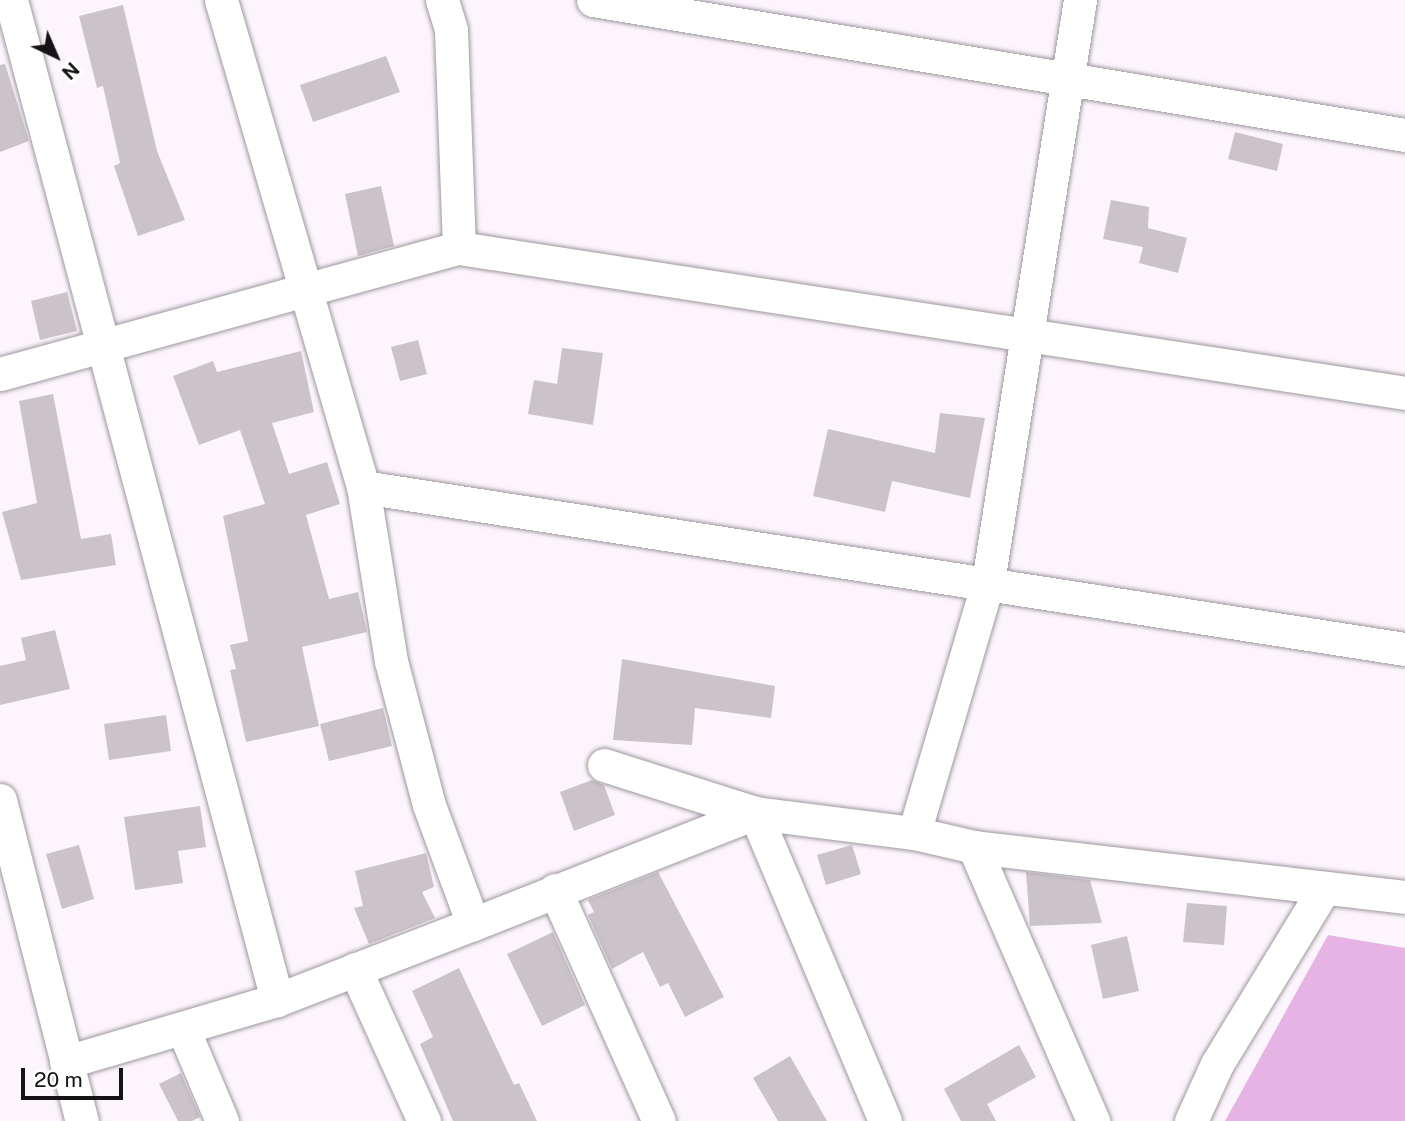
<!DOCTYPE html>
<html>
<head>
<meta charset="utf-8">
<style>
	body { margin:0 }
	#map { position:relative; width:1405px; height:1121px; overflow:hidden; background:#fdf5fd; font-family:"Public Sans",sans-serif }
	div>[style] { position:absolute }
	.green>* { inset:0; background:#e5b3e4 }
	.building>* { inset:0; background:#cac3ca }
	.roads { filter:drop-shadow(0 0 2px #9e979e) drop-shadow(0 0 2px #9e979e) }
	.street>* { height:33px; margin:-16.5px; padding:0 16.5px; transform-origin:16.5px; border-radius:16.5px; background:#fff }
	span { translate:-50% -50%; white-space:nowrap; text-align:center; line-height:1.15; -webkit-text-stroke:5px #fff; paint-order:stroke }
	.north { position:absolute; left:21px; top:21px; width:70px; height:70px; -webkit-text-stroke:5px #fff; paint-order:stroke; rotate:136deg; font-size:19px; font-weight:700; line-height:28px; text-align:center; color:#161316 }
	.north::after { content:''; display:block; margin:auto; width:24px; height:32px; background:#161316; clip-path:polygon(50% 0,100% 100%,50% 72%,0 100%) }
	.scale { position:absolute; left:21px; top:1068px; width:102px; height:32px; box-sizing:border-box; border:4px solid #161316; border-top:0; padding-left:9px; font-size:21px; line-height:24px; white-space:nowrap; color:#161316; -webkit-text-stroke:5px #fff; paint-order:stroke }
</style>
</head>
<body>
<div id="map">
	<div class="green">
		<i style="clip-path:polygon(1328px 935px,1405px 948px,1405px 1121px,1225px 1121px)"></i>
	</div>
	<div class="building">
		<i style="clip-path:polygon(123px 5px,157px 151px,185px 220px,138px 236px,114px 166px,120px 163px,103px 86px,97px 88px,79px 16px)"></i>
		<i style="clip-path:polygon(386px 56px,400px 92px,313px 122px,300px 85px)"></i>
		<i style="clip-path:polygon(5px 64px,29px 141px,0 152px,0 65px)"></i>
		<i style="clip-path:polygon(1235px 132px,1283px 144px,1277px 171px,1228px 159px)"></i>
		<i style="clip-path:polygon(381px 186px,394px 246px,358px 256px,345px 194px)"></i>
		<i style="clip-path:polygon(1111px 200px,1149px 207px,1148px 228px,1187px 238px,1178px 273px,1139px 263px,1143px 247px,1103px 239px)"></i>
		<i style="clip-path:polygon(67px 292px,77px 331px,40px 340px,31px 301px)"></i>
		<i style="clip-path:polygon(418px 340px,427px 374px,400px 381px,391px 347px)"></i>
		<i style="clip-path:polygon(562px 348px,603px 353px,593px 425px,528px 414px,534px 380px,557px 384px)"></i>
		<i style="clip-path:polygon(301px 351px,314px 412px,272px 423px,289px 474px,327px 462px,340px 504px,306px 515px,329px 599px,358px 592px,367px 632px,302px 647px,319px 726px,246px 742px,230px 670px,236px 669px,230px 645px,248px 641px,223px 516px,265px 504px,240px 430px,199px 445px,173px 376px,213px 361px,217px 372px)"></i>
		<i style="clip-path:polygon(53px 394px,81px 539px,111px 534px,116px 565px,21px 580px,2px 512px,37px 503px,19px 401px)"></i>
		<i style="clip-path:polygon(940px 413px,985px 418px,970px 498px,892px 481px,885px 512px,813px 496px,828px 429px,935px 453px)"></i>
		<i style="clip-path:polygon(55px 630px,70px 689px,0 705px,0 666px,26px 660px,21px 638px)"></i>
		<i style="clip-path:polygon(622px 659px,775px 686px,771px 718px,695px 708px,692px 745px,613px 740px)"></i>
		<i style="clip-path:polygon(383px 708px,392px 746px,329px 761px,320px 724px)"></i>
		<i style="clip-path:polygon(166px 715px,171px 751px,109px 760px,104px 724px)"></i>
		<i style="clip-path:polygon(592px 780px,604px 785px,615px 815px,574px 831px,560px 792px)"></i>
		<i style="clip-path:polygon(200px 806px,206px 847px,178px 851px,183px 883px,135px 890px,124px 817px)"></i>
		<i style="clip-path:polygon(79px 845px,94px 899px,62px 909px,46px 854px)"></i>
		<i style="clip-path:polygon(852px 845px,861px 874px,826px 885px,817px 855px)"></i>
		<i style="clip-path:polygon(426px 853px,434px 887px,422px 892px,435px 918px,369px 944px,354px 908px,363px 906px,355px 871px)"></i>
		<i style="clip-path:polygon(658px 872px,724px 997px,685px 1017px,668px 983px,660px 987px,643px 952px,612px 969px,588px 915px,594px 912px,588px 900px)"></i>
		<i style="clip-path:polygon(1026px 872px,1090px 880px,1102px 923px,1030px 926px)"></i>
		<i style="clip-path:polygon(1187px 903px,1227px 906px,1224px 945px,1183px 942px)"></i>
		<i style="clip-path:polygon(553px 932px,585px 1005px,542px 1026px,507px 954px)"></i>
		<i style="clip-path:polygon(1127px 936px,1139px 991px,1103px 999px,1091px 945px)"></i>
		<i style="clip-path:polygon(459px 968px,514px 1085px,519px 1083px,537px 1121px,453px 1121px,420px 1044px,433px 1037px,412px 991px)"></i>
		<i style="clip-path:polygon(1019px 1045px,1036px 1077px,987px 1104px,996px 1121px,961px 1121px,944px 1089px)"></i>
		<i style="clip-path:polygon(790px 1056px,827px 1121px,778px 1121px,753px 1078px)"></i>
		<i style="clip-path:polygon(181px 1073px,200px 1117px,192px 1121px,178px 1121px,159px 1084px)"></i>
	</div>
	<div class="roads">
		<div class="street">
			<i style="left:11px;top:0;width:1035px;rotate:75.1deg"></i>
			<i style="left:221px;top:0;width:507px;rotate:73.74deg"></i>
			<i style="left:363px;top:487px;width:1055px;rotate:8.84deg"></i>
			<i style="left:442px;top:0;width:31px;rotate:73deg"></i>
			<i style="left:451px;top:30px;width:218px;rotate:87.9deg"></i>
			<i style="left:593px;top:0;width:823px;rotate:9.44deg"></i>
			<i style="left:0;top:374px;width:476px;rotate:-15.4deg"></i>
			<i style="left:459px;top:248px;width:957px;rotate:8.71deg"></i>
			<i style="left:604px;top:765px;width:158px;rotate:17.6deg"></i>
			<i style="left:755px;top:813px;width:334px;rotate:67.1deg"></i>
			<i style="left:0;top:800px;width:331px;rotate:75.7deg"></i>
			<i style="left:914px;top:833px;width:262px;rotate:-73.6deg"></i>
			<i style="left:988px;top:582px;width:589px;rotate:-81.02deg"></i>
			<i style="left:974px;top:847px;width:299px;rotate:66.5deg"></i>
			<i style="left:555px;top:890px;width:253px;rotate:65.8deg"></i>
			<i style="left:473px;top:924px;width:303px;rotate:-21.5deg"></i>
			<i style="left:755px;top:813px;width:160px;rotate:7.2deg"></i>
			<i style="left:914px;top:833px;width:62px;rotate:13.1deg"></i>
			<i style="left:974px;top:847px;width:434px;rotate:6.6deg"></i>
			<i style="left:355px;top:969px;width:167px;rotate:65.6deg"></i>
			<i style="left:184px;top:1031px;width:98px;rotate:67.1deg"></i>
			<i style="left:66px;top:1062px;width:220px;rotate:-16.4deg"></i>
			<i style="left:277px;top:1000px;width:210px;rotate:-21.2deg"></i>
			<i style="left:473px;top:924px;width:127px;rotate:-110.3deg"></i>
			<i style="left:429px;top:805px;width:149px;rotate:-104.8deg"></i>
			<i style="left:391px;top:661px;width:176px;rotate:-99.1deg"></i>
			<i style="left:1191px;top:1121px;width:63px;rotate:-65.5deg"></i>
			<i style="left:1217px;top:1064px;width:205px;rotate:-58.6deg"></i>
		</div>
	</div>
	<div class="north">N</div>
	<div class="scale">20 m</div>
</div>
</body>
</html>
